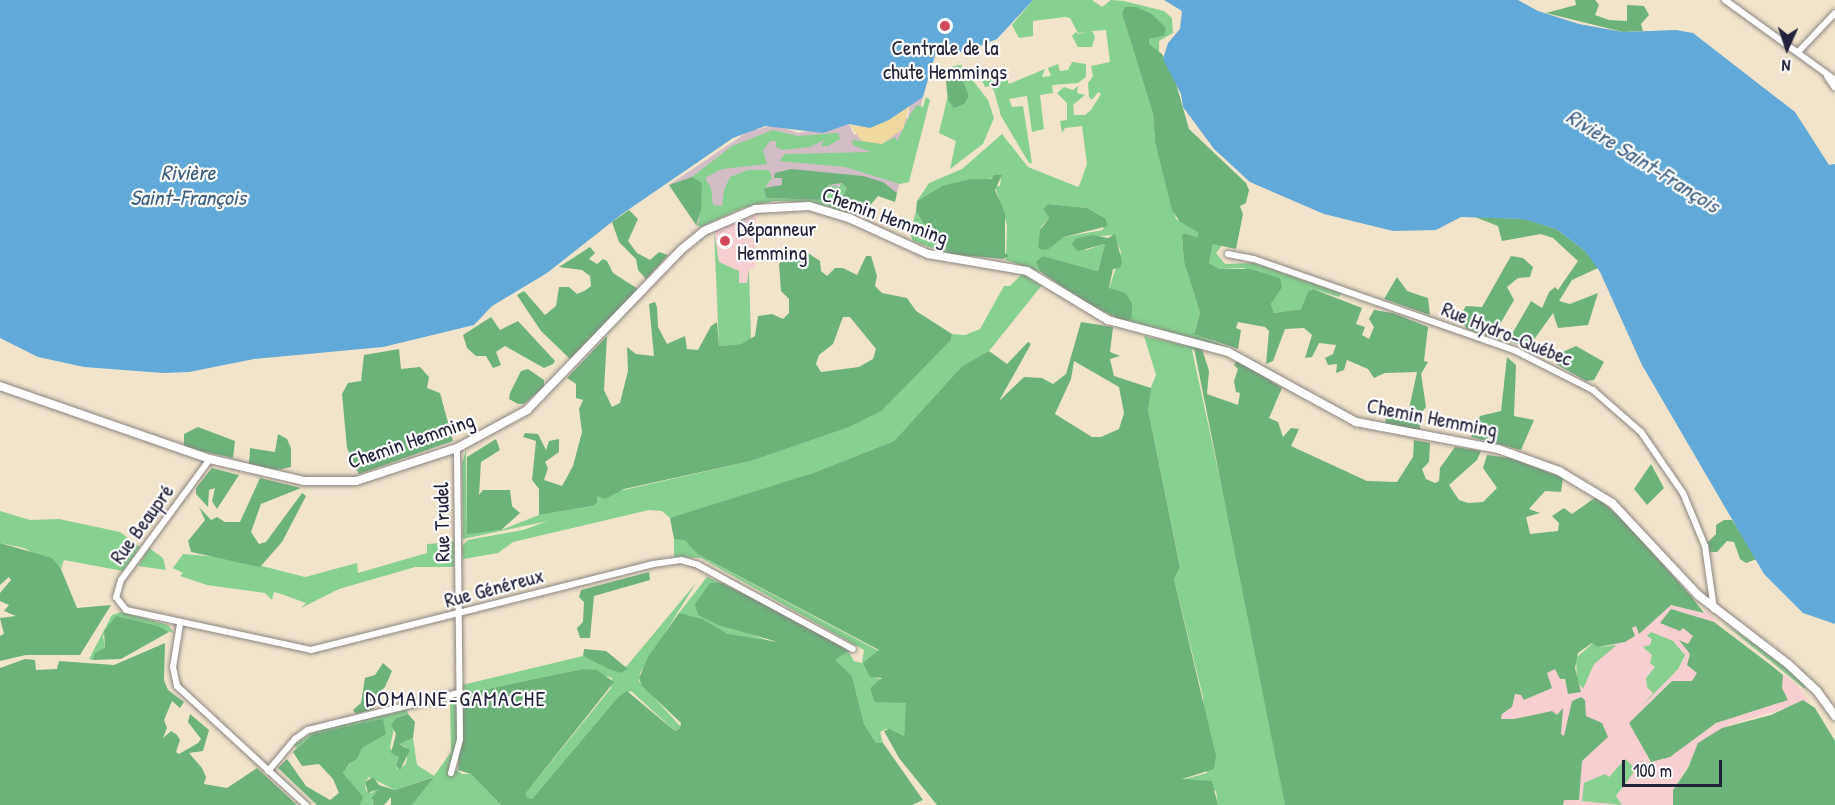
<!DOCTYPE html>
<html>
<head>
<meta charset="utf-8">
<style>
	body { margin:0 }
	#map { position:relative; width:1835px; height:805px; overflow:hidden; background:#f2e4ca; font-family:"Patrick Hand",sans-serif }
	div>[style] { position:absolute }
	.built>* { inset:0; background:#f7cfd1 }
	.industrial>* { inset:0; background:#d2bdc6 }
	.green>* { inset:0; background:#86d18f }
	.forest>* { inset:0; background:#6cb37a }
	.sand>* { inset:0; background:#eeda9e }
	.water>* { inset:0; background:#61a9d8 }
	.roads { filter:drop-shadow(0 0 2px #8a8382) drop-shadow(0 0 2px #8a8382) }
	.minor>* { height:6px; margin:-3px; padding:0 3px; transform-origin:3px; border-radius:3px; background:#fff }
	.tertiary>* { height:8px; margin:-4px; padding:0 4px; transform-origin:4px; border-radius:4px; background:#fff }
	.dots>* { width:16px; height:16px; translate:-50% -50%; box-sizing:border-box; border:3px solid #fff; border-radius:50% }
	span { translate:-50% -50%; white-space:nowrap; text-align:center; line-height:1.15; -webkit-text-stroke:4.5px #fff; paint-order:stroke }
	.poi-label { font-size:21px; color:#22223b }
	.left { translate:0 -50%; text-align:left }
	.street-label { font-size:21px; color:#22223b }
	.water-label { font-size:22px; color:#3e5f82; font-style:italic }
	.neighbourhood-label { font-size:22px; color:#22223b; letter-spacing:1.5px }
	.north { position:absolute; left:1757px; top:18px; width:60px; height:60px; -webkit-text-stroke:4px #fff; paint-order:stroke; rotate:183deg; font-size:16px; font-weight:700; line-height:24px; text-align:center; color:#22223b }
	.north::after { content:''; display:block; margin:auto; width:21px; height:27px; background:#22223b; clip-path:polygon(50% 0,100% 100%,50% 72%,0 100%) }
	.scale { position:absolute; left:1622px; top:760px; width:100px; height:27px; box-sizing:border-box; border:3px solid #22223b; border-top:0; padding-left:8px; font-size:18px; line-height:21px; white-space:nowrap; color:#22223b; -webkit-text-stroke:4px #fff; paint-order:stroke }
</style>
</head>
<body>
<div id="map">
	<div class="built">
		<i style="clip-path:polygon(760px 213px,756px 219px,755px 268px,749px 269px,751px 339px,718px 326px,714px 231px)"></i>
		<i style="clip-path:polygon(1680px 605px,1699px 613px,1707px 611px,1725px 632px,1797px 685px,1809px 701px,1729px 725px,1703px 740px,1673px 790px,1673px 805px,1362px 805px,1404px 645px,1552px 688px,1547px 673px,1555px 669px,1568px 687px,1576px 672px,1632px 628px,1636px 626px,1640px 633px,1666px 607px)"></i>
	</div>
	<div class="industrial">
		<i style="clip-path:polygon(923px 97px,897px 193px,866px 184px,839px 204px,779px 197px,717px 213px,696px 225px,669px 185px,749px 131px,776px 125px,798px 133px,849px 124px,854px 135px,908px 118px,910px 103px)"></i>
	</div>
	<div class="green">
		<i style="clip-path:polygon(evenodd,1033px 0,1092px 0,1102px 7px,1111px 0,1124px 1px,1164px 11px,1172px 18px,1173px 33px,1159px 41px,1159px 52px,1149px 44px,1149px 39px,1164px 36px,1152px 14px,1138px 10px,1122px 14px,1153px 114px,1155px 142px,1176px 219px,1200px 233px,1197px 237px,1185px 233px,1182px 236px,1184px 262px,1200px 313px,1194px 333px,1237px 351px,1125px 322px,1126px 293px,1109px 289px,1121px 252px,1114px 235px,1077px 238px,1086px 250px,1105px 244px,1098px 271px,1043px 256px,1041px 272px,1003px 259px,1006px 259px,1007px 225px,995px 186px,1000px 186px,1001px 177px,942px 186px,917px 201px,929px 183px,962px 169px,1002px 134px,1028px 167px,1078px 187px,1080px 184px,1087px 164px,1082px 126px,1065px 128px,1062px 133px,1060px 121px,1067px 120px,1067px 103px,1057px 93px,1064px 87px,1073px 90px,1078px 86px,1077px 93px,1085px 95px,1073px 105px,1074px 115px,1085px 115px,1091px 110px,1101px 94px,1098px 92px,1092px 100px,1089px 97px,1088px 83px,1093px 76px,1091px 66px,1110px 62px,1106px 30px,1092px 31px,1095px 37px,1092px 47px,1078px 47px,1072px 36px,1076px 32px,1078px 34px,1086px 32px,1078px 33px,1070px 18px,1065px 17px,1033px 21px,1033px 36px,1019px 38px,1012px 25px,1033px 0,1048px 204px,1087px 208px,1105px 218px,1103px 230px,1064px 237px,1049px 249px,1038px 248px,1041px 227px,1049px 218px,1043px 209px,1048px 204px)"></i>
		<i style="clip-path:polygon(1072px 62px,1086px 64px,1086px 77px,1078px 83px,1052px 85px,1053px 93px,1040px 95px,1044px 129px,1032px 132px,1027px 96px,1009px 99px,1012px 107px,1023px 106px,1032px 163px,1029px 163px,1001px 116px,994px 91px,991px 86px,985px 87px,981px 79px,985px 75px,1006px 76px,1009px 84px,1045px 69px,1042px 77px,1051px 76px,1048px 68px,1058px 64px,1060px 71px,1068px 70px)"></i>
		<i style="clip-path:polygon(961px 65px,988px 100px,994px 118px,983px 144px,950px 169px,956px 141px,939px 133px,948px 95px,948px 100px,969px 96px,953px 66px)"></i>
		<i style="clip-path:polygon(926px 97px,930px 100px,909px 182px,900px 184px,845px 167px,779px 161px,785px 154px,871px 152px,853px 145px,852px 140px,882px 144px,895px 137px,897px 141px,911px 113px,917px 105px,923px 107px)"></i>
		<i style="clip-path:polygon(773px 130px,798px 136px,838px 133px,840px 139px,828px 146px,821px 146px,824px 140px,810px 147px,783px 150px,776px 147px,776px 141px,770px 141px,763px 150px,767px 164px,722px 169px,705px 178px,711px 188px,713px 205px,722px 206px,724px 190px,730px 177px,748px 170px,769px 170px,772px 178px,764px 189px,766px 198px,825px 200px,828px 185px,839px 187px,842px 183px,847px 188px,839px 204px,857px 211px,856px 216px,812px 202px,775px 201px,742px 208px,701px 227px,696px 225px,699px 222px,702px 183px,692px 177px,732px 146px)"></i>
		<i style="clip-path:polygon(916px 211px,923px 223px,942px 240px,948px 254px,913px 241px,910px 234px)"></i>
		<i style="clip-path:polygon(714px 231px,719px 262px,739px 271px,739px 283px,747px 283px,749px 269px,751px 339px,741px 344px,719px 346px)"></i>
		<i style="clip-path:polygon(1224px 243px,1216px 253px,1225px 264px,1254px 263px,1341px 293px,1339px 297px,1313px 289px,1308px 291px,1301px 309px,1274px 313px,1271px 304px,1277px 293px,1244px 268px,1220px 269px,1209px 263px,1213px 244px)"></i>
		<i style="clip-path:polygon(1022px 274px,1042px 285px,989px 351px,962px 366px,894px 441px,813px 473px,683px 516px,670px 518px,662px 511px,649px 510px,513px 542px,498px 553px,463px 559px,462px 546px,468px 540px,523px 530px,548px 521px,463px 539px,462px 463px,466px 450px,467px 533px,501px 530px,539px 515px,592px 506px,597px 496px,751px 461px,847px 428px,914px 376px,951px 340px,952px 334px,965px 335px,980px 329px,1004px 286px,1010px 286px)"></i>
		<i style="clip-path:polygon(1144px 336px,1202px 349px,1192px 350px,1248px 608px,1285px 805px,1218px 805px,1216px 791px,1181px 780px,1207px 773px,1203px 697px,1174px 579px,1180px 566px,1148px 409px,1147px 397px,1156px 375px)"></i>
		<i style="clip-path:polygon(0 511px,30px 520px,59px 519px,120px 532px,140px 547px,123px 571px,64px 560px,61px 569px,24px 548px,0 543px)"></i>
		<i style="clip-path:polygon(674px 539px,685px 539px,697px 554px,879px 651px,875px 678px,882px 679px,870px 688px,874px 702px,907px 702px,904px 736px,886px 729px,880px 732px,883px 743px,876px 743px,864px 724px,852px 676px,834px 660px,848px 651px,854px 661px,862px 663px,864px 650px,701px 558px,674px 557px)"></i>
		<i style="clip-path:polygon(454px 542px,454px 567px,415px 567px,339px 589px,301px 608px,306px 603px,284px 595px,274px 592px,272px 600px,265px 593px,207px 585px,180px 576px,183px 573px,173px 568px,183px 554px,231px 558px,305px 577px,357px 563px,358px 573px,427px 553px,427px 544px)"></i>
		<i style="clip-path:polygon(149px 548px,163px 558px,166px 570px,138px 566px)"></i>
		<i style="clip-path:polygon(707px 577px,722px 583px,716px 586px,698px 615px,778px 644px,728px 634px,679px 613px)"></i>
		<i style="clip-path:polygon(696px 583px,640px 673px,639px 681px,681px 727px,675px 731px,631px 691px,618px 697px,532px 799px,527px 797px,526px 793px,611px 688px,612px 678px,582px 669px,463px 694px,462px 685px,583px 656px,621px 673px)"></i>
		<i style="clip-path:polygon(121px 612px,168px 625px,174px 633px,120px 617px,103px 636px,105px 648px,93px 660px,89px 659px,112px 615px)"></i>
		<i style="clip-path:polygon(1722px 622px,1779px 661px,1806px 683px,1805px 689px)"></i>
		<i style="clip-path:polygon(1651px 632px,1673px 641px,1685px 655px,1678px 669px,1642px 706px,1653px 693px,1647px 687px,1646px 678px,1655px 667px,1650px 663px,1652px 655px,1643px 647px,1650px 645px,1652px 639px,1647px 636px)"></i>
		<i style="clip-path:polygon(1593px 643px,1598px 647px,1617px 645px,1594px 664px,1583px 689px,1577px 681px,1576px 658px)"></i>
		<i style="clip-path:polygon(450px 701px,457px 703px,458px 742px,453px 767px,462px 774px,471px 774px,501px 805px,412px 805px,433px 777px,395px 790px,369px 777px,365px 782px,366px 791px,372px 793px,377px 788px,379px 792px,372px 800px,374px 805px,360px 805px,357px 791px,343px 773px,362px 748px,342px 728px,313px 734px,297px 748px,294px 745px,315px 731px,407px 710px,408px 714px,396px 718px,390px 748px,399px 757px,396px 766px,397px 769px,405px 765px,407px 759px,406px 747px,399px 744px,413px 738px,417px 765px,434px 776px,451px 752px)"></i>
		<i style="clip-path:polygon(1625px 759px,1636px 769px,1616px 796px,1622px 805px,1582px 801px,1584px 783px,1605px 774px,1609px 777px)"></i>
	</div>
	<div class="forest">
		<i style="clip-path:polygon(1575px 0,1595px 0,1599px 5px,1595px 15px,1609px 20px,1627px 21px,1627px 5px,1644px 6px,1649px 15px,1641px 24px,1643px 31px,1623px 32px,1546px 13px,1576px 5px)"></i>
		<i style="clip-path:polygon(1125px 7px,1136px 7px,1152px 14px,1166px 28px,1164px 36px,1149px 39px,1149px 44px,1162px 54px,1175px 80px,1189px 129px,1246px 183px,1249px 190px,1246px 203px,1240px 206px,1243px 214px,1236px 249px,1213px 244px,1209px 263px,1220px 269px,1250px 269px,1280px 278px,1282px 287px,1271px 304px,1274px 313px,1301px 309px,1308px 291px,1313px 289px,1362px 308px,1356px 324px,1365px 327px,1362px 335px,1369px 339px,1374px 327px,1369px 319px,1374px 310px,1393px 313px,1428px 327px,1424px 361px,1428px 362px,1421px 374px,1426px 407px,1420px 414px,1420px 430px,1384px 426px,1386px 419px,1402px 416px,1402px 411px,1409px 409px,1417px 372px,1385px 373px,1374px 378px,1368px 369px,1347px 360px,1344px 370px,1336px 373px,1337px 364px,1328px 365px,1325px 358px,1333px 354px,1336px 345px,1319px 343px,1312px 357px,1305px 358px,1312px 335px,1304px 328px,1285px 329px,1273px 361px,1266px 364px,1269px 331px,1265px 327px,1238px 322px,1236px 328px,1241px 330px,1238px 349px,1194px 334px,1200px 313px,1184px 262px,1182px 236px,1184px 233px,1197px 237px,1199px 233px,1180px 222px,1172px 210px,1155px 142px,1153px 114px,1122px 14px)"></i>
		<i style="clip-path:polygon(952px 76px,963px 81px,969px 96px,964px 104px,954px 108px,948px 100px,946px 82px)"></i>
		<i style="clip-path:polygon(791px 169px,863px 176px,883px 182px,897px 193px,895px 202px,878px 196px,863px 214px,839px 204px,847px 188px,842px 183px,828px 185px,825px 200px,766px 198px,764px 188px,782px 185px,782px 178px,774px 178px,775px 173px)"></i>
		<i style="clip-path:polygon(994px 175px,1002px 175px,995px 190px,1005px 213px,1005px 253px,1009px 256px,1003px 259px,948px 254px,942px 240px,923px 223px,916px 211px,917px 201px,942px 186px,971px 179px,992px 179px)"></i>
		<i style="clip-path:polygon(692px 177px,702px 183px,701px 210px,696px 225px,669px 185px)"></i>
		<i style="clip-path:polygon(1048px 204px,1087px 208px,1105px 218px,1108px 226px,1064px 237px,1049px 249px,1042px 250px,1038px 248px,1040px 230px,1049px 218px,1043px 209px)"></i>
		<i style="clip-path:polygon(629px 210px,638px 219px,628px 241px,637px 253px,650px 260px,659px 252px,668px 255px,646px 279px,638px 270px,636px 259px,619px 242px,612px 222px)"></i>
		<i style="clip-path:polygon(1475px 217px,1524px 219px,1556px 229px,1585px 251px,1598px 268px,1572px 280px,1559px 301px,1570px 304px,1598px 293px,1588px 325px,1558px 328px,1553px 313px,1528px 348px,1508px 341px,1531px 301px,1542px 308px,1549px 292px,1555px 287px,1558px 290px,1578px 261px,1553px 238px,1541px 234px,1502px 241px,1498px 226px)"></i>
		<i style="clip-path:polygon(1115px 234px,1122px 262px,1120px 268px,1113px 269px,1109px 288px,1126px 293px,1132px 304px,1132px 318px,1125px 322px,1085px 302px,1041px 272px,1036px 262px,1043px 256px,1098px 271px,1105px 244px,1078px 251px,1071px 244px,1077px 238px,1093px 235px,1108px 238px)"></i>
		<i style="clip-path:polygon(590px 247px,595px 253px,589px 259px,597px 264px,603px 259px,607px 261px,613px 273px,638px 289px,570px 359px,541px 331px,517px 295px,524px 291px,545px 315px,556px 306px,559px 287px,569px 287px,577px 294px,586px 290px,591px 286px,590px 276px,582px 270px,559px 267px)"></i>
		<i style="clip-path:polygon(evenodd,808px 253px,820px 261px,821px 271px,827px 276px,835px 268px,843px 268px,857px 275px,866px 256px,871px 256px,877px 276px,875px 286px,882px 293px,907px 298px,916px 311px,952px 334px,951px 340px,881px 411px,847px 428px,751px 461px,624px 489px,605px 499px,597px 496px,597px 503px,592px 506px,539px 515px,539px 489px,532px 480px,536px 441px,523px 437px,525px 433px,538px 434px,546px 450px,549px 441px,559px 439px,559px 452px,545px 462px,548px 468px,544px 480px,562px 486px,573px 466px,582px 432px,579px 409px,583px 400px,576px 398px,576px 384px,567px 378px,607px 336px,604px 390px,612px 407px,620px 403px,628px 371px,627px 347px,636px 354px,654px 356px,649px 304px,655px 302px,657px 307px,658px 327px,667px 344px,685px 336px,687px 349px,698px 350px,711px 326px,717px 322px,719px 346px,741px 344px,755px 336px,758px 316px,772px 314px,783px 319px,789px 313px,789px 299px,781px 291px,779px 264px,784px 257px,808px 253px,843px 317px,850px 317px,876px 349px,873px 359px,859px 367px,821px 372px,816px 364px,819px 355px,833px 344px,843px 317px)"></i>
		<i style="clip-path:polygon(1511px 256px,1523px 258px,1533px 267px,1530px 277px,1518px 278px,1507px 287px,1514px 300px,1492px 338px,1467px 329px,1463px 323px,1463px 311px,1466px 306px,1482px 307px)"></i>
		<i style="clip-path:polygon(1397px 277px,1407px 291px,1428px 298px,1430px 315px,1384px 299px)"></i>
		<i style="clip-path:polygon(491px 317px,500px 330px,518px 321px,555px 361px,553px 364px,544px 368px,505px 346px,496px 352px,501px 365px,493px 368px,486px 356px,476px 356px,467px 348px,463px 335px)"></i>
		<i style="clip-path:polygon(evenodd,1081px 322px,1113px 327px,1110px 352px,1120px 356px,1110px 359px,1114px 376px,1151px 388px,1148px 409px,1180px 567px,1174px 579px,1216px 756px,1214px 769px,1182px 779px,1212px 781px,1218px 805px,937px 805px,899px 758px,884px 731px,889px 729px,904px 736px,906px 703px,874px 702px,870px 688px,882px 678px,870px 677px,863px 663px,879px 650px,697px 554px,685px 540px,674px 539px,670px 518px,813px 473px,894px 441px,962px 366px,989px 351px,1007px 364px,1028px 342px,1031px 344px,999px 401px,1024px 377px,1042px 378px,1053px 384px,1066px 374px,1081px 322px,1074px 361px,1119px 387px,1124px 413px,1119px 429px,1101px 437px,1092px 437px,1055px 414px,1071px 379px,1074px 361px)"></i>
		<i style="clip-path:polygon(1576px 346px,1604px 362px,1594px 380px,1586px 381px,1556px 364px,1558px 354px)"></i>
		<i style="clip-path:polygon(1194px 348px,1202px 349px,1209px 371px,1207px 394px,1238px 405px,1240px 393px,1236px 392px,1234px 381px,1238px 369px,1234px 365px,1237px 360px,1247px 366px,1282px 388px,1269px 418px,1278px 422px,1283px 437px,1291px 428px,1299px 429px,1291px 446px,1367px 481px,1397px 482px,1413px 457px,1414px 440px,1430px 443px,1429px 462px,1422px 469px,1426px 479px,1435px 483px,1439px 481px,1440px 468px,1455px 447px,1481px 451px,1477px 460px,1449px 485px,1459px 500px,1468px 503px,1483px 502px,1497px 488px,1483px 468px,1487px 455px,1511px 458px,1563px 478px,1561px 492px,1545px 491px,1529px 509px,1540px 513px,1526px 517px,1530px 534px,1558px 531px,1559px 523px,1552px 516px,1564px 508px,1572px 514px,1596px 497px,1622px 519px,1691px 596px,1704px 613px,1671px 605px,1639px 634px,1636px 626px,1632px 628px,1635px 636px,1625px 642px,1598px 647px,1592px 643px,1578px 653px,1575px 668px,1581px 692px,1568px 694px,1565px 679px,1560px 679px,1555px 669px,1547px 673px,1552px 688px,1524px 700px,1521px 695px,1515px 694px,1512px 707px,1502px 714px,1501px 719px,1514px 719px,1552px 711px,1557px 715px,1563px 708px,1561px 734px,1564px 736px,1572px 701px,1581px 697px,1585px 700px,1586px 716px,1602px 723px,1608px 737px,1582px 761px,1579px 800px,1564px 800px,1563px 805px,1285px 805px)"></i>
		<i style="clip-path:polygon(399px 349px,401px 369px,420px 367px,429px 377px,427px 388px,440px 393px,453px 441px,359px 474px,347px 448px,342px 394px,348px 383px,361px 381px,364px 355px)"></i>
		<i style="clip-path:polygon(1507px 357px,1516px 365px,1514px 416px,1534px 420px,1521px 450px,1471px 437px,1480px 416px,1501px 411px)"></i>
		<i style="clip-path:polygon(528px 369px,544px 380px,544px 386px,524px 404px,518px 404px,509px 399px,510px 393px,521px 371px)"></i>
		<i style="clip-path:polygon(198px 427px,235px 441px,233px 458px,184px 447px,184px 434px)"></i>
		<i style="clip-path:polygon(278px 434px,287px 439px,291px 448px,291px 467px,277px 470px,249px 464px,250px 448px,275px 452px)"></i>
		<i style="clip-path:polygon(496px 439px,500px 450px,481px 462px,479px 495px,483px 490px,510px 490px,512px 506px,520px 513px,501px 530px,467px 534px,467px 457px)"></i>
		<i style="clip-path:polygon(1651px 464px,1664px 488px,1647px 505px,1634px 489px)"></i>
		<i style="clip-path:polygon(212px 468px,239px 475px,217px 509px,212px 501px,215px 488px,209px 490px,208px 507px,196px 494px,196px 488px)"></i>
		<i style="clip-path:polygon(260px 478px,301px 488px,261px 504px,251px 532px,259px 544px,266px 542px,302px 493px,306px 496px,282px 542px,260px 567px,191px 552px,188px 541px,205px 520px,199px 507px,211px 520px,217px 517px,225px 522px,240px 522px)"></i>
		<i style="clip-path:polygon(1724px 520px,1732px 520px,1757px 559px,1746px 563px,1740px 559px,1734px 542px,1727px 541px,1717px 552px,1710px 552px,1708px 542px,1716px 534px,1716px 525px)"></i>
		<i style="clip-path:polygon(0 543px,52px 558px,61px 569px,77px 608px,111px 605px,80px 655px,26px 655px,0 661px,0 636px,4px 634px,0 618px,16px 616px,4px 611px,9px 605px,0 601px,0 593px,11px 580px,9px 577px,0 585px)"></i>
		<i style="clip-path:polygon(649px 572px,650px 580px,594px 596px,590px 638px,580px 638px,577px 628px,583px 622px,584px 602px,579px 597px,581px 590px)"></i>
		<i style="clip-path:polygon(710px 583px,722px 583px,832px 638px,848px 651px,835px 660px,852px 676px,864px 724px,876px 743px,883px 743px,923px 800px,912px 805px,501px 805px,471px 774px,458px 770px,463px 694px,582px 669px,597px 670px,614px 682px,526px 793px,527px 797px,532px 799px,618px 697px,627px 691px,675px 731px,680px 728px,681px 723px,642px 686px,639px 678px,648px 657px,679px 613px,702px 619px,728px 634px,778px 642px,718px 625px,698px 615px,695px 604px)"></i>
		<i style="clip-path:polygon(1671px 609px,1714px 622px,1772px 666px,1783px 675px,1782px 688px,1788px 700px,1716px 723px,1670px 757px,1651px 762px,1629px 723px,1672px 681px,1692px 681px,1697px 673px,1687px 665px,1690px 654px,1679px 640px,1688px 644px,1693px 636px,1683px 628px,1680px 631px,1660px 623px)"></i>
		<i style="clip-path:polygon(116px 616px,158px 626px,169px 632px,121px 659px,93px 660px,95px 653px,105px 648px,104px 631px)"></i>
		<i style="clip-path:polygon(165px 643px,164px 680px,168px 690px,184px 702px,180px 708px,172px 701px,164px 720px,167px 728px,163px 738px,171px 731px,177px 735px,180px 740px,176px 752px,179px 754px,198px 743px,201px 739px,188px 722px,190px 714px,209px 730px,203px 751px,189px 753px,202px 768px,206px 777px,204px 784px,227px 788px,257px 768px,297px 805px,0 805px,0 668px,25px 659px,35px 660px,36px 670px,57px 669px,59px 661px,114px 665px)"></i>
		<i style="clip-path:polygon(584px 649px,606px 651px,628px 669px,621px 673px,611px 670px,583px 656px)"></i>
		<i style="clip-path:polygon(383px 663px,392px 671px,385px 687px,376px 696px,374px 709px,356px 714px,353px 710px,361px 703px,365px 678px,375px 675px)"></i>
		<i style="clip-path:polygon(1803px 700px,1815px 708px,1835px 741px,1835px 805px,1673px 805px,1673px 790px,1688px 768px,1698px 743px,1722px 728px,1771px 715px)"></i>
		<i style="clip-path:polygon(408px 714px,415px 722px,413px 738px,399px 744px,410px 750px,400px 770px,396px 766px,399px 757px,391px 753px,396px 734px,391px 725px,396px 718px)"></i>
		<i style="clip-path:polygon(383px 719px,386px 734px,362px 748px,357px 759px,350px 763px,343px 773px,363px 797px,360px 805px,317px 805px,278px 768px,287px 759px,306px 786px,330px 800px,339px 793px,333px 779px,319px 764px,302px 766px,293px 752px,313px 734px)"></i>
		<i style="clip-path:polygon(373px 777px,379px 785px,395px 790px,434px 777px,412px 805px,391px 805px,391px 797px,384px 805px,374px 805px,372px 798px,378px 789px,368px 793px,365px 782px)"></i>
	</div>
	<div class="sand">
		<i style="clip-path:polygon(910px 103px,903px 129px,882px 144px,862px 141px,849px 124px,857px 127px,889px 120px)"></i>
	</div>
	<div class="water">
		<i style="clip-path:polygon(0 0,1033px 0,997px 39px,967px 51px,935px 55px,923px 97px,889px 120px,870px 128px,849px 124px,823px 133px,765px 126px,733px 138px,622px 214px,547px 273px,492px 306px,474px 325px,383px 347px,254px 359px,189px 372px,163px 373px,84px 367px,38px 357px,0 338px)"></i>
		<i style="clip-path:polygon(1164px 0,1518px 0,1538px 11px,1579px 24px,1623px 32px,1676px 30px,1693px 33px,1795px 112px,1829px 165px,1835px 164px,1835px 624px,1803px 613px,1764px 574px,1642px 365px,1600px 272px,1585px 251px,1556px 229px,1523px 219px,1461px 217px,1436px 230px,1393px 231px,1324px 214px,1250px 182px,1214px 149px,1183px 107px,1181px 94px,1163px 59px,1168px 43px,1180px 29px,1182px 11px)"></i>
	</div>
	<div class="roads">
		<div class="minor">
			<i style="left:1725px;top:0;width:136px;rotate:36deg"></i>
			<i style="left:1799px;top:51px;width:52px;rotate:-46.5deg"></i>
			<i style="left:1827px;top:76px;width:14px;rotate:56deg"></i>
			<i style="left:1228px;top:254px;width:26px;rotate:11deg"></i>
			<i style="left:1254px;top:259px;width:278px;rotate:19.3deg"></i>
			<i style="left:1516px;top:351px;width:86px;rotate:26.9deg"></i>
			<i style="left:1593px;top:390px;width:64px;rotate:41.2deg"></i>
			<i style="left:1641px;top:432px;width:74px;rotate:55.5deg"></i>
			<i style="left:1683px;top:493px;width:57px;rotate:67.5deg"></i>
			<i style="left:1705px;top:546px;width:64px;rotate:81.9deg"></i>
			<i style="left:210px;top:459px;width:150px;rotate:126.3deg"></i>
			<i style="left:121px;top:580px;width:18px;rotate:106deg"></i>
			<i style="left:116px;top:597px;width:16px;rotate:52deg"></i>
			<i style="left:126px;top:610px;width:189px;rotate:12.2deg"></i>
			<i style="left:311px;top:650px;width:353px;rotate:-14.1deg"></i>
			<i style="left:653px;top:564px;width:28px;rotate:-8deg"></i>
			<i style="left:681px;top:560px;width:18px;rotate:16deg"></i>
			<i style="left:698px;top:565px;width:176px;rotate:28.5deg"></i>
			<i style="left:180px;top:624px;width:44px;rotate:99.2deg"></i>
			<i style="left:173px;top:667px;width:19px;rotate:78deg"></i>
			<i style="left:177px;top:686px;width:176px;rotate:42.7deg"></i>
			<i style="left:268px;top:771px;width:42px;rotate:-49.8deg"></i>
			<i style="left:295px;top:739px;width:16px;rotate:-35deg"></i>
			<i style="left:308px;top:730px;width:155px;rotate:-13.8deg"></i>
			<i style="left:451px;top:773px;width:35px;rotate:-75deg"></i>
			<i style="left:460px;top:739px;width:291px;rotate:-90.6deg"></i>
		</div>
		<div class="tertiary">
			<i style="left:0;top:386px;width:222px;rotate:19.2deg"></i>
			<i style="left:210px;top:459px;width:97px;rotate:13.2deg"></i>
			<i style="left:304px;top:481px;width:52px"></i>
			<i style="left:356px;top:481px;width:106px;rotate:-18.1deg"></i>
			<i style="left:457px;top:448px;width:80px;rotate:-28.5deg"></i>
			<i style="left:527px;top:410px;width:223px;rotate:-46.1deg"></i>
			<i style="left:682px;top:249px;width:28px;rotate:-39deg"></i>
			<i style="left:704px;top:231px;width:56px;rotate:-23.3deg"></i>
			<i style="left:755px;top:209px;width:54px;rotate:-3.2deg"></i>
			<i style="left:809px;top:206px;width:42px;rotate:16.7deg"></i>
			<i style="left:849px;top:218px;width:87px;rotate:24.5deg"></i>
			<i style="left:928px;top:254px;width:100px;rotate:9.7deg"></i>
			<i style="left:1027px;top:271px;width:95px;rotate:31.2deg"></i>
			<i style="left:1108px;top:320px;width:124px;rotate:14.9deg"></i>
			<i style="left:1228px;top:352px;width:146px;rotate:28.7deg"></i>
			<i style="left:1356px;top:422px;width:145px;rotate:10.8deg"></i>
			<i style="left:1498px;top:449px;width:65px;rotate:19.8deg"></i>
			<i style="left:1559px;top:471px;width:62px;rotate:31.1deg"></i>
			<i style="left:1612px;top:503px;width:126px;rotate:46.9deg"></i>
			<i style="left:1698px;top:595px;width:113px;rotate:37.5deg"></i>
			<i style="left:1788px;top:664px;width:40px;rotate:43deg"></i>
			<i style="left:1817px;top:691px;width:31px;rotate:54deg"></i>
		</div>
	</div>
	<div class="dots">
		<i style="left:945px;top:26px;background:#d1495b"></i>
		<i style="left:725px;top:241px;background:#d1495b"></i>
	</div>
	<div class="poi-label">
		<span style="left:945px;top:60px">Centrale de la<br>chute Hemmings</span>
		<span class="left" style="left:737px;top:241px">Dépanneur<br>Hemming</span>
	</div>
	<div class="street-label">
		<span style="left:885px;top:216px;rotate:20deg">Chemin Hemming</span>
		<span style="left:1507px;top:334px;rotate:22deg">Rue Hydro-Québec</span>
		<span style="left:1432px;top:418px;rotate:11deg">Chemin Hemming</span>
		<span style="left:411px;top:441px;rotate:-19deg">Chemin Hemming</span>
		<span style="left:442px;top:522px;rotate:-91deg">Rue Trudel</span>
		<span style="left:142px;top:524px;rotate:-54deg">Rue Beaupré</span>
		<span style="left:494px;top:588px;rotate:-15deg">Rue Généreux</span>
	</div>
	<div class="water-label">
		<span style="left:1643px;top:161px;rotate:32deg">Rivière Saint-François</span>
		<span style="left:188px;top:185px">Rivière<br>Saint-François</span>
	</div>
	<div class="neighbourhood-label">
		<span style="left:456px;top:699px">DOMAINE-GAMACHE</span>
	</div>
	<div class="north">N</div>
	<div class="scale">100 m</div>
</div>
</body>
</html>
